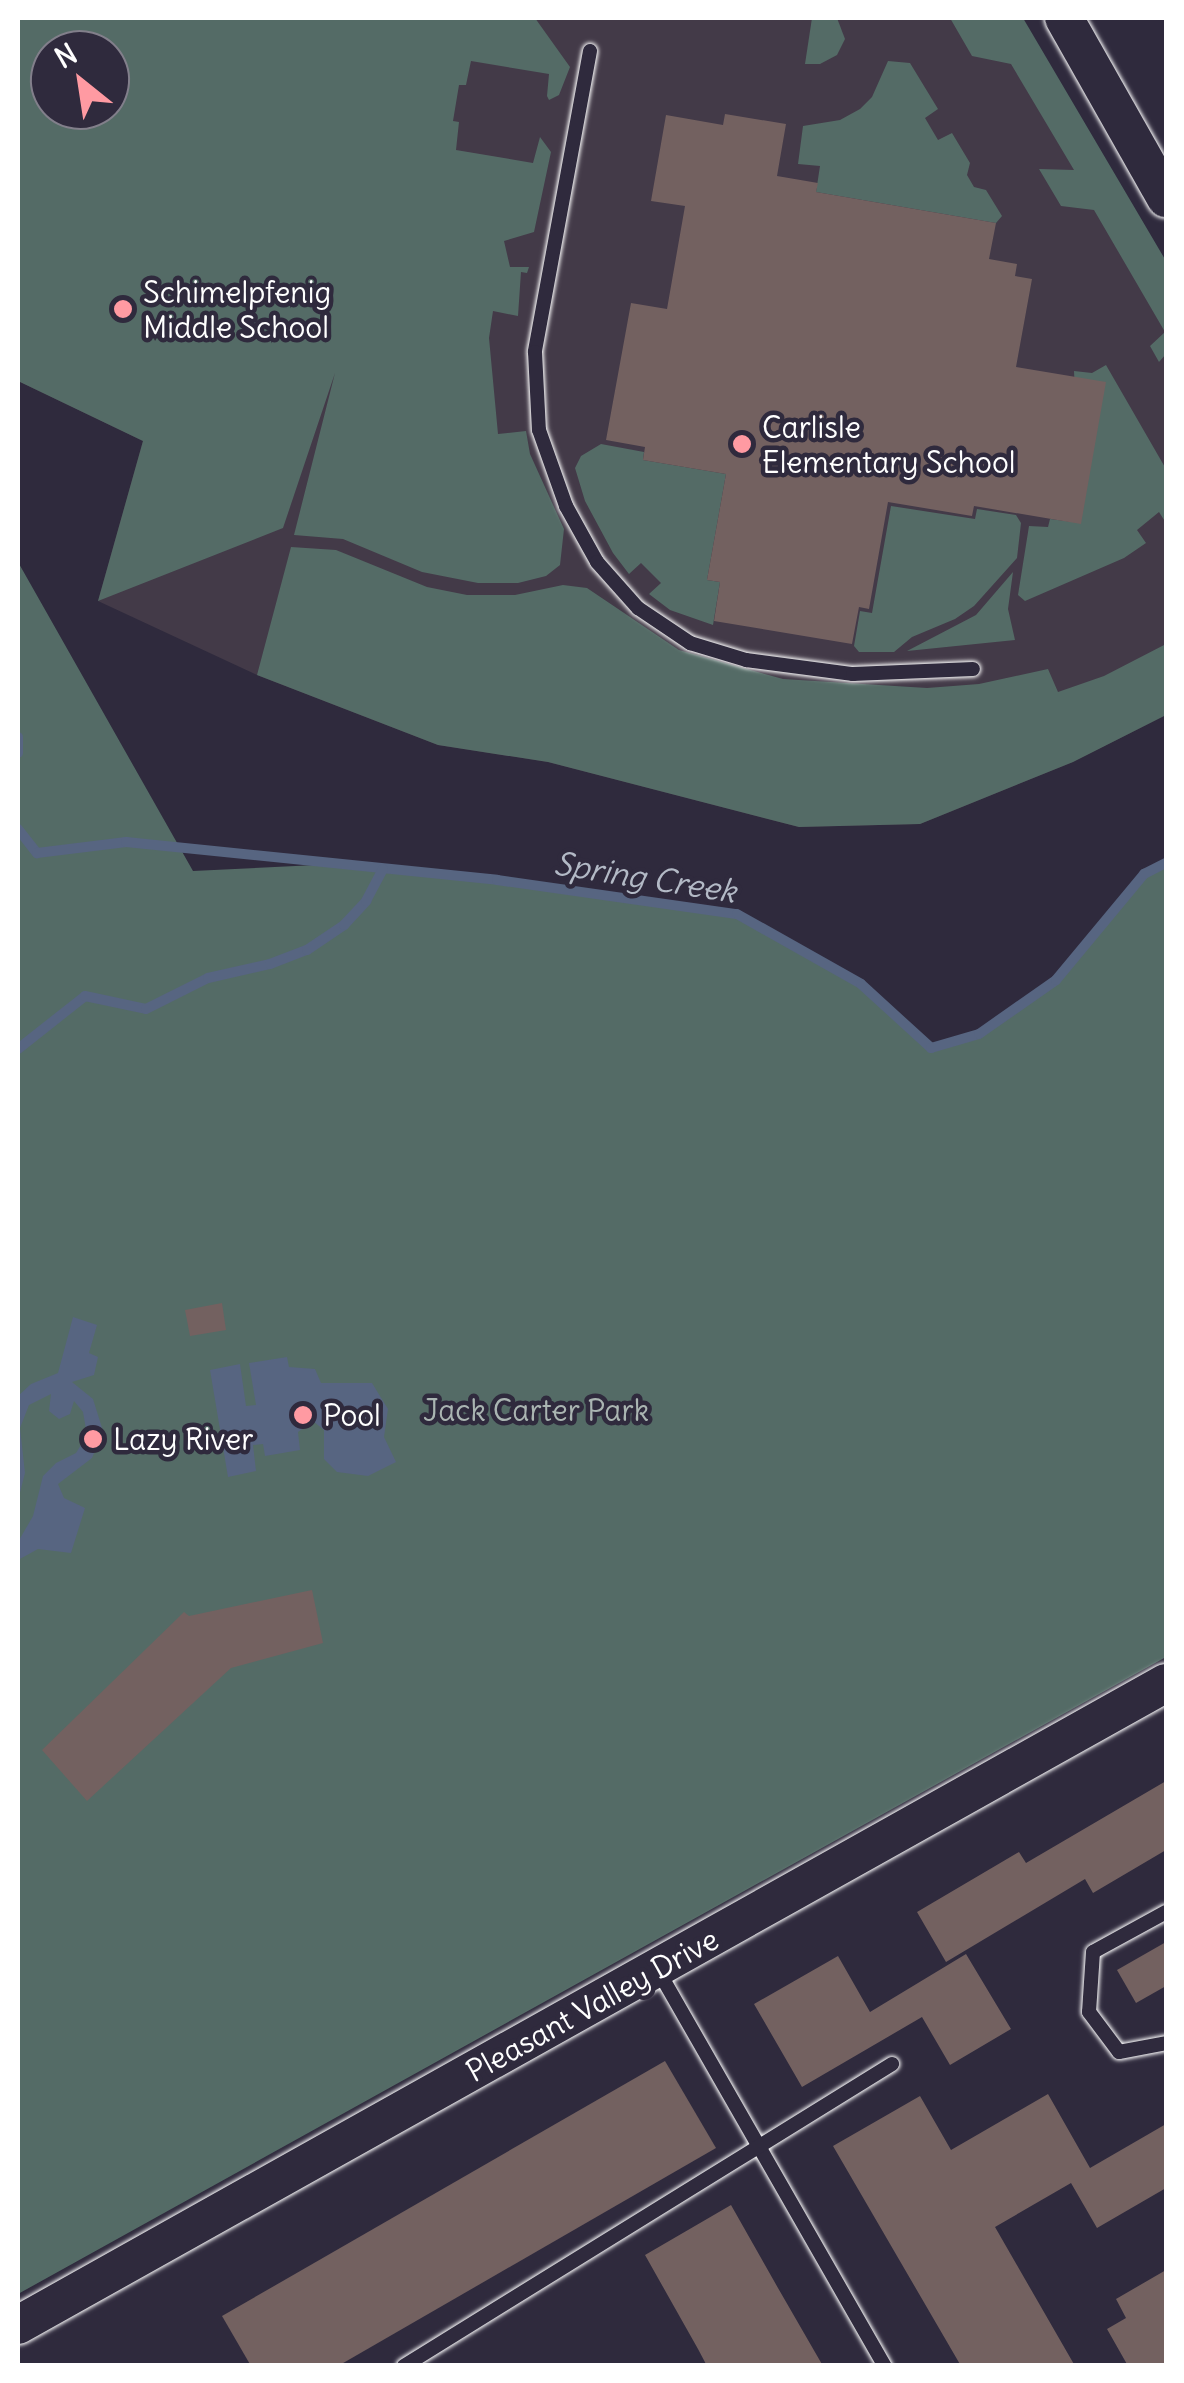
<!DOCTYPE html>
<html>
<head>
<meta charset="utf-8">
<style>
	body { margin:0 }
	#map { position:relative; width:1184px; height:2383px; overflow:hidden; background:#2f2a3d; font-family:Delius,sans-serif }
	div>[style] { position:absolute }
	.built>* { inset:0; background:#433a48 }
	.green>* { inset:0; background:#546b66 }
	.water>* { inset:0; background:#576581 }
	.stream>* { height:10px; margin:-5px; padding:0 5px; transform-origin:5px; border-radius:5px; background:#576581 }
	.building>* { inset:0; background:#736160 }
	.roads { filter:drop-shadow(0 0 2px #fff) drop-shadow(0 0 2px #fff) }
	.lane>* { height:14px; margin:-7px; padding:0 7px; transform-origin:7px; border-radius:7px; background:#2f2a3d }
	.secondary>* { height:38px; margin:-19px; padding:0 19px; transform-origin:19px; border-radius:19px; background:#2f2a3d }
	.dots>* { width:28px; height:28px; translate:-50% -50%; box-sizing:border-box; border:5px solid #2f2a3d; border-radius:50% }
	span { translate:-50% -50%; white-space:nowrap; text-align:center; line-height:1.15; -webkit-text-stroke:9px #2f2a3d; paint-order:stroke }
	.poi-label { font-size:30px; color:#fff }
	.left { translate:0 -50%; text-align:left }
	.park-label { font-size:30px; color:#aab5b2 }
	.street-label { font-size:30px; color:#fff }
	.water-label { font-size:32px; color:#b3bac6; font-style:italic }
	.frame { position:absolute; inset:0; border:20px solid #fff; pointer-events:none }
	.north { position:absolute; left:30px; top:30px; width:100px; height:100px; box-sizing:border-box; background:#2f2a3d; border:2px solid #827f8b; border-radius:50%; rotate:330deg; font-size:28px; font-weight:700; line-height:40px; text-align:center; color:#fff }
	.north::after { content:''; display:block; margin:auto; width:35px; height:45px; background:#ff9aa2; clip-path:polygon(50% 0,100% 100%,50% 72%,0 100%) }
</style>
</head>
<body>
<div id="map">
	<div class="built">
		<i style="clip-path:polygon(evenodd,18px 18px,1009px 18px,1166px 284px,1166px 715px,1073px 762px,920px 824px,799px 827px,548px 762px,438px 745px,257px 675px,98px 601px,143px 441px,18px 381px,18px 18px,50px 50px,110px 50px,110px 110px,50px 110px,50px 50px)"></i>
	</div>
	<div class="green">
		<i style="clip-path:polygon(evenodd,18px 18px,535px 18px,570px 67px,559px 95px,549px 100px,547px 96px,549px 74px,471px 61px,466px 85px,459px 85px,453px 121px,459px 122px,456px 150px,533px 163px,540px 137px,551px 152px,534px 232px,504px 241px,510px 267px,529px 267px,527px 273px,521px 272px,518px 316px,493px 311px,489px 338px,498px 434px,526px 431px,530px 454px,564px 529px,560px 565px,546px 576px,518px 583px,478px 583px,422px 572px,343px 539px,294px 535px,335px 373px,283px 528px,98px 601px,143px 441px,18px 381px,18px 18px,50px 50px,110px 50px,110px 110px,50px 110px,50px 50px)"></i>
		<i style="clip-path:polygon(812px 18px,837px 18px,845px 39px,837px 55px,820px 64px,805px 64px)"></i>
		<i style="clip-path:polygon(950px 18px,1023px 18px,1166px 261px,1166px 354px,1159px 362px,1150px 346px,1165px 332px,1094px 210px,1061px 206px,1039px 169px,1074px 170px,1011px 64px,972px 56px)"></i>
		<i style="clip-path:polygon(888px 61px,910px 63px,938px 109px,925px 118px,938px 140px,952px 133px,970px 163px,967px 175px,974px 187px,986px 190px,1002px 216px,996px 223px,816px 192px,820px 166px,798px 164px,803px 126px,840px 120px,860px 109px,872px 97px)"></i>
		<i style="clip-path:polygon(1106px 365px,1166px 469px,1166px 523px,1159px 512px,1137px 530px,1146px 543px,1124px 558px,1025px 601px,1018px 595px,1029px 526px,1048px 527px,1050px 519px,1081px 523px,1074px 371px,1092px 373px)"></i>
		<i style="clip-path:polygon(601px 444px,644px 452px,643px 460px,726px 474px,707px 580px,720px 582px,713px 625px,670px 610px,649px 594px,661px 583px,641px 563px,629px 574px,613px 553px,585px 501px,575px 468px,581px 456px)"></i>
		<i style="clip-path:polygon(891px 506px,975px 519px,977px 509px,1016px 515px,1021px 523px,1017px 558px,974px 606px,955px 619px,912px 637px,894px 652px,859px 652px,854px 646px,860px 611px,872px 613px)"></i>
		<i style="clip-path:polygon(291px 547px,336px 550px,427px 587px,467px 595px,515px 595px,563px 585px,587px 588px,679px 650px,783px 679px,927px 688px,979px 684px,1048px 669px,1058px 692px,1104px 676px,1166px 644px,1166px 715px,1073px 762px,920px 824px,799px 827px,548px 762px,438px 745px,257px 675px)"></i>
		<i style="clip-path:polygon(18px 562px,193px 871px,337px 864px,497px 880px,737px 914px,861px 984px,931px 1048px,979px 1034px,1056px 980px,1144px 874px,1166px 863px,1166px 1657px,18px 2294px)"></i>
		<i style="clip-path:polygon(1013px 572px,1008px 609px,1015px 640px,907px 651px,976px 615px)"></i>
	</div>
	<div class="water">
		<i style="clip-path:polygon(73px 1317px,97px 1325px,89px 1353px,98px 1357px,94px 1375px,72px 1382px,93px 1399px,103px 1431px,92px 1458px,58px 1484px,64px 1498px,85px 1508px,71px 1553px,38px 1549px,18px 1560px,18px 1542px,33px 1516px,43px 1476px,56px 1463px,76px 1453px,87px 1435px,83px 1412px,74px 1401px,70px 1414px,59px 1419px,49px 1411px,51px 1394px,29px 1405px,20px 1428px,25px 1473px,18px 1500px,18px 1396px,31px 1384px,58px 1373px)"></i>
		<i style="clip-path:polygon(287px 1357px,289px 1367px,315px 1369px,321px 1383px,372px 1383px,388px 1409px,384px 1437px,396px 1462px,368px 1476px,337px 1472px,324px 1459px,324px 1430px,313px 1421px,298px 1432px,300px 1450px,265px 1456px,263px 1444px,253px 1445px,256px 1471px,228px 1477px,210px 1370px,240px 1364px,246px 1406px,256px 1405px,249px 1363px)"></i>
	</div>
	<div class="stream">
		<i style="left:18px;top:737px;width:16px;rotate:90deg"></i>
		<i style="left:18px;top:829px;width:31px;rotate:52deg"></i>
		<i style="left:37px;top:853px;width:90px;rotate:-7deg"></i>
		<i style="left:126px;top:842px;width:373px;rotate:5.8deg"></i>
		<i style="left:497px;top:880px;width:242px;rotate:8.1deg"></i>
		<i style="left:737px;top:914px;width:142px;rotate:29.4deg"></i>
		<i style="left:861px;top:984px;width:95px;rotate:42.4deg"></i>
		<i style="left:931px;top:1048px;width:50px;rotate:-16.3deg"></i>
		<i style="left:979px;top:1034px;width:94px;rotate:-35deg"></i>
		<i style="left:1056px;top:980px;width:138px;rotate:-50.3deg"></i>
		<i style="left:1144px;top:874px;width:25px;rotate:-27deg"></i>
		<i style="left:18px;top:1049px;width:85px;rotate:-38.3deg"></i>
		<i style="left:85px;top:996px;width:62px;rotate:12deg"></i>
		<i style="left:146px;top:1009px;width:69px;rotate:-26.6deg"></i>
		<i style="left:208px;top:978px;width:64px;rotate:-12.7deg"></i>
		<i style="left:270px;top:964px;width:40px;rotate:-21deg"></i>
		<i style="left:307px;top:950px;width:45px;rotate:-34deg"></i>
		<i style="left:344px;top:925px;width:33px;rotate:-47deg"></i>
		<i style="left:366px;top:901px;width:36px;rotate:-62deg"></i>
	</div>
	<div class="building">
		<i style="clip-path:polygon(725px 114px,786px 124px,777px 176px,818px 183px,816px 192px,996px 223px,989px 259px,1017px 264px,1015px 276px,1032px 279px,1016px 367px,1106px 382px,1081px 524px,974px 506px,972px 516px,888px 502px,869px 609px,859px 607px,852px 644px,714px 621px,720px 582px,707px 580px,726px 474px,643px 460px,645px 447px,606px 440px,631px 303px,667px 309px,685px 206px,651px 201px,666px 115px,723px 125px)"></i>
		<i style="clip-path:polygon(222px 1303px,226px 1330px,190px 1336px,185px 1310px)"></i>
		<i style="clip-path:polygon(312px 1590px,323px 1643px,231px 1668px,87px 1801px,42px 1750px,184px 1612px,189px 1616px)"></i>
		<i style="clip-path:polygon(1166px 1781px,1166px 1850px,1093px 1893px,1085px 1879px,946px 1962px,917px 1912px,1019px 1852px,1026px 1863px)"></i>
		<i style="clip-path:polygon(1166px 1942px,1166px 1986px,1136px 2003px,1117px 1970px)"></i>
		<i style="clip-path:polygon(966px 1954px,1011px 2029px,950px 2065px,922px 2017px,802px 2087px,754px 2004px,838px 1956px,870px 2012px)"></i>
		<i style="clip-path:polygon(665px 2061px,716px 2148px,338px 2366px,251px 2366px,222px 2316px)"></i>
		<i style="clip-path:polygon(1048px 2094px,1090px 2168px,1166px 2124px,1166px 2188px,1097px 2228px,1071px 2183px,995px 2227px,1075px 2366px,961px 2366px,833px 2146px,920px 2096px,951px 2150px)"></i>
		<i style="clip-path:polygon(731px 2205px,778px 2288px,823px 2366px,707px 2366px,698px 2349px,645px 2255px)"></i>
		<i style="clip-path:polygon(1166px 2270px,1166px 2366px,1128px 2366px,1107px 2329px,1126px 2318px,1116px 2299px)"></i>
	</div>
	<div class="roads">
		<div class="lane">
			<i style="left:590px;top:51px;width:306px;rotate:100.4deg"></i>
			<i style="left:535px;top:352px;width:78px;rotate:87.1deg"></i>
			<i style="left:539px;top:430px;width:81px;rotate:70.4deg"></i>
			<i style="left:566px;top:506px;width:64px;rotate:61deg"></i>
			<i style="left:597px;top:562px;width:62px;rotate:48.3deg"></i>
			<i style="left:638px;top:608px;width:63px;rotate:33.9deg"></i>
			<i style="left:690px;top:643px;width:59px;rotate:16.9deg"></i>
			<i style="left:746px;top:660px;width:108px;rotate:7.5deg"></i>
			<i style="left:853px;top:674px;width:120px;rotate:-2.4deg"></i>
			<i style="left:1166px;top:1912px;width:83px;rotate:151.3deg"></i>
			<i style="left:1093px;top:1952px;width:60px;rotate:93.8deg"></i>
			<i style="left:1089px;top:2012px;width:50px;rotate:53.1deg"></i>
			<i style="left:1119px;top:2052px;width:48px;rotate:-10.8deg"></i>
			<i style="left:659px;top:1972px;width:454px;rotate:60.2deg"></i>
			<i style="left:404px;top:2366px;width:574px;rotate:-31.75deg"></i>
		</div>
		<div class="secondary">
			<i style="left:1064px;top:18px;width:207px;rotate:60.5deg"></i>
			<i style="left:18px;top:2325px;width:1315px;rotate:-29.22deg"></i>
		</div>
	</div>
	<div class="dots">
		<i style="left:123px;top:309px;background:#ff9aa2"></i>
		<i style="left:742px;top:444px;background:#ff9aa2"></i>
		<i style="left:303px;top:1415px;background:#ff9aa2"></i>
		<i style="left:93px;top:1439px;background:#ff9aa2"></i>
	</div>
	<div class="poi-label">
		<span class="left" style="left:143px;top:309px">Schimelpfenig<br>Middle School</span>
		<span class="left" style="left:762px;top:444px">Carlisle<br>Elementary School</span>
		<span class="left" style="left:323px;top:1415px">Pool</span>
		<span class="left" style="left:113px;top:1439px">Lazy River</span>
	</div>
	<div class="park-label">
		<span style="left:536px;top:1410px">Jack Carter Park</span>
	</div>
	<div class="street-label">
		<span style="left:592px;top:2005px;rotate:-29deg">Pleasant Valley Drive</span>
	</div>
	<div class="water-label">
		<span style="left:645px;top:878px;rotate:9deg">Spring Creek</span>
	</div>
	<div class="frame"></div>
	<div class="north">N</div>
</div>
</body>
</html>
